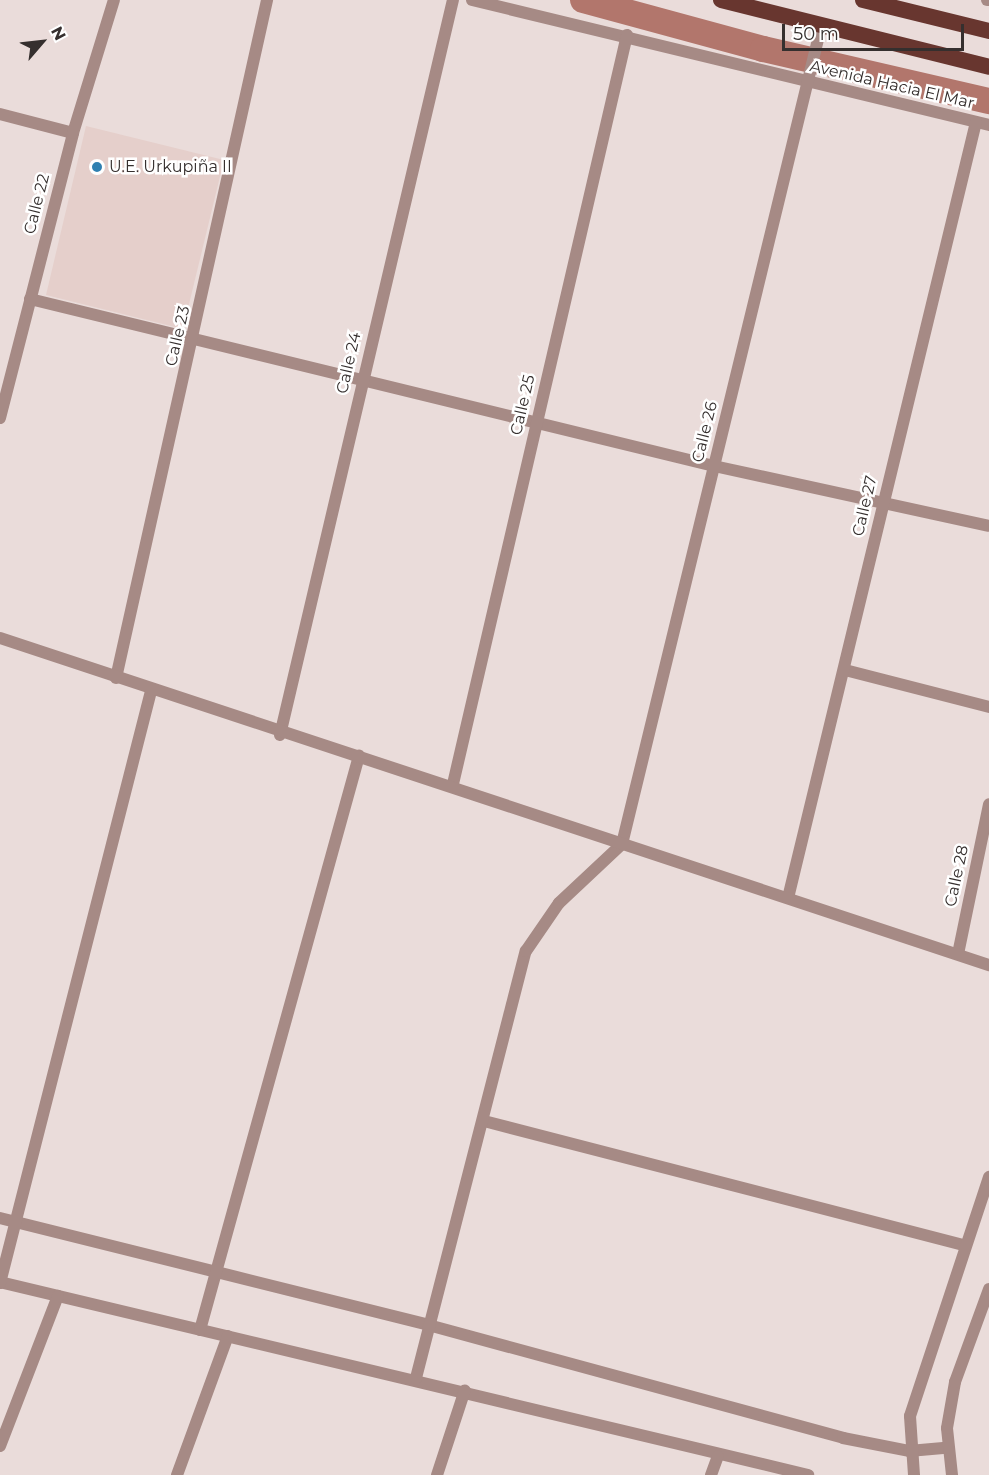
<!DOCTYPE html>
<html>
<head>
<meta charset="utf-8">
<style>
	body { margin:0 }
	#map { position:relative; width:989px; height:1475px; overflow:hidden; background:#eadcda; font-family:Montserrat,sans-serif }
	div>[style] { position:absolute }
	.built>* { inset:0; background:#e5cfcb }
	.canal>* { height:26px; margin:-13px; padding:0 13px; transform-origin:13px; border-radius:13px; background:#b2766c }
	.minor>* { height:12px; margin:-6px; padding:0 6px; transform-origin:6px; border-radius:6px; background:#a68a85 }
	.tertiary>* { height:12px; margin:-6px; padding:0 6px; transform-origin:6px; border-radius:6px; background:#a68a85 }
	.trunk>* { height:16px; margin:-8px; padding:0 8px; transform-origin:8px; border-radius:8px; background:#68362f }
	.dots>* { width:16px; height:16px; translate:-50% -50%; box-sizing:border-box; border:3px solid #fff; border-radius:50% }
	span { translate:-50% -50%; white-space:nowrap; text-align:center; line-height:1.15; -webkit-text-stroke:5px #fff; paint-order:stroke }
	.street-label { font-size:16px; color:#352f2e }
	.poi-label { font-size:16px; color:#352f2e }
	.left { translate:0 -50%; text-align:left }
	.north { position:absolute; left:12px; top:12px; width:60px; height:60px; -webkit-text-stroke:4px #fff; paint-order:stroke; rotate:62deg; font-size:16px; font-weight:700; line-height:24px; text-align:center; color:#352f2e }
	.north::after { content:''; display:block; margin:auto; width:21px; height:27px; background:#352f2e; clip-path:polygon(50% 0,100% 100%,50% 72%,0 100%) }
	.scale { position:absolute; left:782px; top:24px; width:182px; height:27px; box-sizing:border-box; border:3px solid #352f2e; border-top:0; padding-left:8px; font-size:18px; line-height:21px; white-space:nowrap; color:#352f2e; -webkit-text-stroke:4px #fff; paint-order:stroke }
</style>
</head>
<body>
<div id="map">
	<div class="built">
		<i style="clip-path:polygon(86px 126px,224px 160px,183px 329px,46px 295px)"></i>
	</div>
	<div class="canal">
		<i style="left:583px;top:0;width:187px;rotate:15.2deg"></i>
		<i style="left:763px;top:49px;width:232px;rotate:13deg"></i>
	</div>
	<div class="minor">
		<i style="left:472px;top:0;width:532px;rotate:13.59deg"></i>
		<i style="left:987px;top:0;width:2px"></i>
		<i style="left:0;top:114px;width:75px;rotate:14.6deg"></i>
		<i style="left:30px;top:299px;width:704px;rotate:13.72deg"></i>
		<i style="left:714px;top:466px;width:281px;rotate:12.3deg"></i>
		<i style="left:0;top:418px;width:294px;rotate:-75.6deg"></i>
		<i style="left:73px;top:133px;width:139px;rotate:-72.9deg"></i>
		<i style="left:845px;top:670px;width:149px;rotate:14.4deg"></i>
		<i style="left:116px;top:678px;width:695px;rotate:-77.44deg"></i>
		<i style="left:280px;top:735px;width:755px;rotate:-76.76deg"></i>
		<i style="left:453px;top:784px;width:769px;rotate:-76.92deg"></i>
		<i style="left:788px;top:898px;width:798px;rotate:-76.38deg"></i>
		<i style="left:958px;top:954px;width:153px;rotate:-78.3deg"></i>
		<i style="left:484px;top:1121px;width:495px;rotate:14.5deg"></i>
		<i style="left:0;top:1218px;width:445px;rotate:14deg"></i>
		<i style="left:432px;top:1326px;width:426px;rotate:15.2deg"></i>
		<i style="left:843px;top:1438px;width:67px;rotate:11.1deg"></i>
		<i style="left:909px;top:1451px;width:37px;rotate:-5deg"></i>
		<i style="left:0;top:1282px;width:831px;rotate:13.43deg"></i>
		<i style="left:0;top:1283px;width:611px;rotate:-75.69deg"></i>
		<i style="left:200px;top:1330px;width:596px;rotate:-74.52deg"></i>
		<i style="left:416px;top:1378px;width:441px;rotate:-75.6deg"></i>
		<i style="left:526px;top:951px;width:58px;rotate:-55.5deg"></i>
		<i style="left:559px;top:903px;width:86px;rotate:-43.1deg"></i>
		<i style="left:622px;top:844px;width:841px;rotate:-76.31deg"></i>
		<i style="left:0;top:1446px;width:161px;rotate:-68.9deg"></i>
		<i style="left:177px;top:1475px;width:148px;rotate:-69.9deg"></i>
		<i style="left:437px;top:1475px;width:89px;rotate:-71.8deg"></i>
		<i style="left:711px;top:1475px;width:20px;rotate:-70deg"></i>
	</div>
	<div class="tertiary">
		<i style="left:0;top:638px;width:1042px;rotate:18.3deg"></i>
		<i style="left:914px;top:1475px;width:59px;rotate:-93.9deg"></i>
		<i style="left:910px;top:1416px;width:252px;rotate:-71.7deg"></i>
		<i style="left:952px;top:1475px;width:47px;rotate:-96.1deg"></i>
		<i style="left:947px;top:1428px;width:47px;rotate:-80.1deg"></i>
		<i style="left:955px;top:1382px;width:99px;rotate:-69.9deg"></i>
	</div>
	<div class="trunk">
		<i style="left:721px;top:0;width:276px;rotate:14deg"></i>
		<i style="left:863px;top:0;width:130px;rotate:13.8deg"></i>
	</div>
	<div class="dots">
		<i style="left:97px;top:167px;background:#3080b1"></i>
	</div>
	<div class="street-label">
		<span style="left:892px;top:85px;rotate:13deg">Avenida Hacia El Mar</span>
		<span style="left:37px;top:204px;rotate:-76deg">Calle 22</span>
		<span style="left:178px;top:336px;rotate:-77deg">Calle 23</span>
		<span style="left:349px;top:363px;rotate:-77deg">Calle 24</span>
		<span style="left:523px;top:405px;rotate:-77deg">Calle 25</span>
		<span style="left:705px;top:432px;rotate:-76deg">Calle 26</span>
		<span style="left:865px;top:506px;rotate:-77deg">Calle 27</span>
		<span style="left:957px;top:876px;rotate:-78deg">Calle 28</span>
	</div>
	<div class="poi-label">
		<span class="left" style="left:109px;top:167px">U.E. Urkupiña II</span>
	</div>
	<div class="north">N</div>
	<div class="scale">50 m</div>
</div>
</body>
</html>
